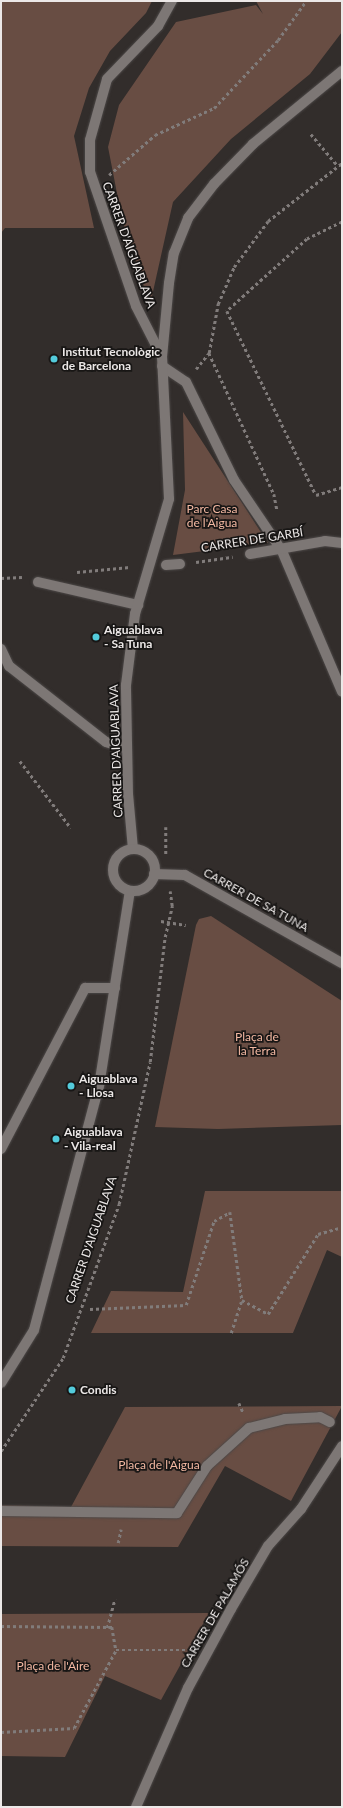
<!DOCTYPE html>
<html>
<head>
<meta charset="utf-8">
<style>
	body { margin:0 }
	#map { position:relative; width:343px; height:1808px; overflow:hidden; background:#322d2b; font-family:Lato,sans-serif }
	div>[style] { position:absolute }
	.green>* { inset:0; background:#684d43 }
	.path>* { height:2.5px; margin-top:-1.25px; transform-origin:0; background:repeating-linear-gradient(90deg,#817c7b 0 3px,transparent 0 6px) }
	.roads { filter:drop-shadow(0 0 1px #4c4847) drop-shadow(0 0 1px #4c4847) }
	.service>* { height:10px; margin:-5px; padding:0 5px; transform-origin:5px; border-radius:5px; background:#7d7775 }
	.pedestrian>* { height:10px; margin:-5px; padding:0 5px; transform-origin:5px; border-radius:5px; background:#7d7775 }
	.minor>* { height:10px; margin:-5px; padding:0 5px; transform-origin:5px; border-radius:5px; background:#7d7775 }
	.minor>.ring { margin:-5px; padding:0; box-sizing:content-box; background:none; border:10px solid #7d7775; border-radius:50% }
	.dots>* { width:11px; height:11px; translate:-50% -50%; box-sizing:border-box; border:2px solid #181615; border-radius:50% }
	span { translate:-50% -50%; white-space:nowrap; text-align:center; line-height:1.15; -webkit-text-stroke:3.5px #181615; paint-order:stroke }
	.street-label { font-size:12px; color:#ece8e7 }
	.poi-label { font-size:12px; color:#ece8e7; font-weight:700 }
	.left { translate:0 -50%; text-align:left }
	.park-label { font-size:12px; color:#f3b8a2 }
	.frame { position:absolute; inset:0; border:2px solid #ece8e7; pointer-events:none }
</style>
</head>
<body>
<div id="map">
	<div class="green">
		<i style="clip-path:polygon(1px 1px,152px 1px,146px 13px,110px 51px,89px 88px,74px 136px,94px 228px,5px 228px,1px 233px)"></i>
		<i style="clip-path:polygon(256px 1px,342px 1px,342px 32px,310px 74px,231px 139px,173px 202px,150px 305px,122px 219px,108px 147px,119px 105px,176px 22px,256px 5px,263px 14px)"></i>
		<i style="clip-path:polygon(183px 412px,268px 543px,173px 555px,185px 490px)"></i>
		<i style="clip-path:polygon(211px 916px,342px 1001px,342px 1125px,218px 1129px,155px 1127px,196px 925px,199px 919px)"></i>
		<i style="clip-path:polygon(205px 1191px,342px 1191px,342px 1257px,327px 1250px,293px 1333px,91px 1333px,111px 1291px,183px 1292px)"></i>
		<i style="clip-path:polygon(342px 1406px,291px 1501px,225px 1466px,178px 1547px,1px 1546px,1px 1505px,71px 1507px,125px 1407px)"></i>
		<i style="clip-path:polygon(209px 1613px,161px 1700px,105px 1676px,65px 1757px,1px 1756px,1px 1614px)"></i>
	</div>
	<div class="path">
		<i style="left:311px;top:134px;width:42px;rotate:49.8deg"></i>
		<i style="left:109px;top:175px;width:61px;rotate:-41deg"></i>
		<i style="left:155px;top:135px;width:65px;rotate:-24.6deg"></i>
		<i style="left:214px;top:108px;width:93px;rotate:-46.7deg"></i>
		<i style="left:278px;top:40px;width:48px;rotate:-54.3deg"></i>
		<i style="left:342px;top:222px;width:39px;rotate:154deg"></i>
		<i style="left:307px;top:239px;width:108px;rotate:138deg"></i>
		<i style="left:227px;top:311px;width:204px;rotate:64.2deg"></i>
		<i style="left:316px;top:495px;width:27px;rotate:-17deg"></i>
		<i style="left:209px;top:353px;width:155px;rotate:65.3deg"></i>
		<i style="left:274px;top:494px;width:16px;rotate:79deg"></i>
		<i style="left:196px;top:369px;width:21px;rotate:-51deg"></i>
		<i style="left:209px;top:353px;width:50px;rotate:-79.6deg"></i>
		<i style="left:218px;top:304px;width:40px;rotate:-66.6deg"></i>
		<i style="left:234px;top:267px;width:57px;rotate:-53.5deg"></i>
		<i style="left:268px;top:221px;width:94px;rotate:-38.1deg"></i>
		<i style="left:196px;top:562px;width:37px;rotate:-8deg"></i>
		<i style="left:77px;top:572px;width:53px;rotate:-5.4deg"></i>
		<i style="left:1px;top:578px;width:21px;rotate:-3deg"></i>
		<i style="left:20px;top:761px;width:84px;rotate:52.7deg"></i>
		<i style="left:166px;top:827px;width:29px;rotate:90deg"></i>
		<i style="left:161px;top:921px;width:25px;rotate:9deg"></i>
		<i style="left:90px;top:1309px;width:96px;rotate:-2.4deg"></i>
		<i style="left:186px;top:1305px;width:89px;rotate:-71.6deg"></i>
		<i style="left:214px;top:1221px;width:18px;rotate:-29deg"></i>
		<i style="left:230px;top:1212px;width:89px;rotate:82.2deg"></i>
		<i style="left:242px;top:1300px;width:30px;rotate:28deg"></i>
		<i style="left:268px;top:1314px;width:94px;rotate:-58deg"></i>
		<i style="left:318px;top:1234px;width:25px;rotate:-16deg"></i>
		<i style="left:231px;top:1333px;width:35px;rotate:-72deg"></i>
		<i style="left:239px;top:1403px;width:10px;rotate:66deg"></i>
		<i style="left:1px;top:1451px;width:112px;rotate:-56.3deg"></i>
		<i style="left:63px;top:1358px;width:164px;rotate:-70deg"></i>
		<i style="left:119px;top:1204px;width:145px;rotate:-77.7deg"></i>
		<i style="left:150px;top:1062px;width:126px;rotate:-83.2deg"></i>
		<i style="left:165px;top:937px;width:32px;rotate:-77deg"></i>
		<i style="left:172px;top:906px;width:15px;rotate:-98deg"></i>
		<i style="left:118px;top:1543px;width:14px;rotate:-78deg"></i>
		<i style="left:1px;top:1626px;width:111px;rotate:0.5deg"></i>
		<i style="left:112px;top:1627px;width:23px;rotate:80deg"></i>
		<i style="left:107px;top:1628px;width:30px;rotate:-75deg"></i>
		<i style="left:1px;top:1732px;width:73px;rotate:-3.1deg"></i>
		<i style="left:74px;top:1728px;width:89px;rotate:-61.7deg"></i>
		<i style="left:116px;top:1650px;width:72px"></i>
	</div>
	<div class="roads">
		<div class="service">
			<i style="left:162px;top:366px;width:29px;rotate:34deg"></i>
			<i style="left:38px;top:582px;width:103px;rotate:13deg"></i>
		</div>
		<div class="pedestrian">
			<i style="left:186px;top:382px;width:109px;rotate:63.9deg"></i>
			<i style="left:234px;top:480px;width:86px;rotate:55.9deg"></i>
			<i style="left:282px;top:551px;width:153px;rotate:66.9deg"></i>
			<i style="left:250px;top:554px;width:76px;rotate:-9.8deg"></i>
			<i style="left:325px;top:541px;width:17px;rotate:7deg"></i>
			<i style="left:166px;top:565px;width:14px;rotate:-4deg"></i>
			<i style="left:1px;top:1511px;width:176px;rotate:0.7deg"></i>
			<i style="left:177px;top:1513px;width:56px;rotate:-57.4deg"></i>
			<i style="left:207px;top:1466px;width:57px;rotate:-42.1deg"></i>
			<i style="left:249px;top:1428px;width:37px;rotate:-14deg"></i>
			<i style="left:285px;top:1419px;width:35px;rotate:-3deg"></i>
			<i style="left:320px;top:1417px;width:11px;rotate:27deg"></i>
		</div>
		<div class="minor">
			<i style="left:162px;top:357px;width:74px;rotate:-84.6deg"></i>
			<i style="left:169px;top:283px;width:30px;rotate:-81deg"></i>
			<i style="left:174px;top:253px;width:38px;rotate:-68deg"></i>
			<i style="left:188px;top:218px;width:43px;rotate:-52.6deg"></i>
			<i style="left:214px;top:184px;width:56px;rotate:-45.7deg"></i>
			<i style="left:253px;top:144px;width:115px;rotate:-39.4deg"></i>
			<i style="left:1px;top:649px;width:19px;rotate:65deg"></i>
			<i style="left:9px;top:666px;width:123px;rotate:38.1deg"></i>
			<i style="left:106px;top:742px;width:22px;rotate:18deg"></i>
			<i style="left:133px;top:849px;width:55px;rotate:-95.2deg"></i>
			<i style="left:128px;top:794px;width:109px;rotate:-91.1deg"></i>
			<i style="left:126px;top:685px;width:72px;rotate:-82.8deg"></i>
			<i style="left:135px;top:614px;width:120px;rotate:-73.5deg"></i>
			<i style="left:169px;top:499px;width:142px;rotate:-92.8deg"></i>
			<i style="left:162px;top:357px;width:57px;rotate:-117deg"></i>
			<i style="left:136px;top:306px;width:142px;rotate:-108.9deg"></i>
			<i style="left:90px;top:172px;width:32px;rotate:-90deg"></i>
			<i style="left:90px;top:140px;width:63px;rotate:-74.4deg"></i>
			<i style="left:107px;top:79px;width:74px;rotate:-46.1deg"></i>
			<i style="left:158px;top:26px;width:29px;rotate:-61deg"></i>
			<i class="ring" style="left:113px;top:849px;width:32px;height:32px"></i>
			<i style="left:154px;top:874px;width:31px;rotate:2deg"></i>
			<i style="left:185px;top:875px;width:180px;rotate:29.3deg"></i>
			<i style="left:1px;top:1149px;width:182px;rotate:-62.4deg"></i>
			<i style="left:85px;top:988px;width:30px"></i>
			<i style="left:1px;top:1383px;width:62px;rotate:-58.1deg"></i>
			<i style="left:34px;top:1330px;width:253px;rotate:-75.1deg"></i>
			<i style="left:99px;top:1086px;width:197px;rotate:-81deg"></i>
			<i style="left:136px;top:1807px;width:130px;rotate:-66.4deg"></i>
			<i style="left:188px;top:1688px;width:90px;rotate:-61.4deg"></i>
			<i style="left:231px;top:1609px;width:73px;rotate:-59.6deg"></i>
			<i style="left:268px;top:1546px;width:50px;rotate:-48.3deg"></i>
			<i style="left:301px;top:1509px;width:75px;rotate:-56.9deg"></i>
		</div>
	</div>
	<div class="dots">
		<i style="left:54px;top:359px;background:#53cbdb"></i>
		<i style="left:96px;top:637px;background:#53cbdb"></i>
		<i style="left:71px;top:1086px;background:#53cbdb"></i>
		<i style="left:56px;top:1139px;background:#53cbdb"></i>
		<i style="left:72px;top:1390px;background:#53cbdb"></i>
	</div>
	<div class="street-label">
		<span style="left:129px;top:245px;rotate:70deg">CARRER D'AIGUABLAVA</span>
		<span style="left:252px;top:540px;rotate:-9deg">CARRER DE GARBÍ</span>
		<span style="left:116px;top:751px;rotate:-92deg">CARRER D'AIGUABLAVA</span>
		<span style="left:256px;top:900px;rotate:29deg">CARRER DE SA TUNA</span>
		<span style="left:91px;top:1240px;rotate:-71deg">CARRER D'AIGUABLAVA</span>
		<span style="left:215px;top:1613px;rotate:-60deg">CARRER DE PALAMÓS</span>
	</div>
	<div class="poi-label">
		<span class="left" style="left:62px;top:359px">Institut Tecnològic<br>de Barcelona</span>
		<span class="left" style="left:104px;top:637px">Aiguablava<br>- Sa Tuna</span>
		<span class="left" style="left:79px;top:1086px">Aiguablava<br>- Llosa</span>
		<span class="left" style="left:64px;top:1139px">Aiguablava<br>- Vila-real</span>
		<span class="left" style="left:80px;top:1390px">Condis</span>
	</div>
	<div class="park-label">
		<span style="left:212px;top:516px">Parc Casa<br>de l'Aigua</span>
		<span style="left:257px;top:1044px">Plaça de<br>la Terra</span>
		<span style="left:159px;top:1465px">Plaça de l'Aigua</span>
		<span style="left:53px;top:1666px">Plaça de l'Aire</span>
	</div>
	<div class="frame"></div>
</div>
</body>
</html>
